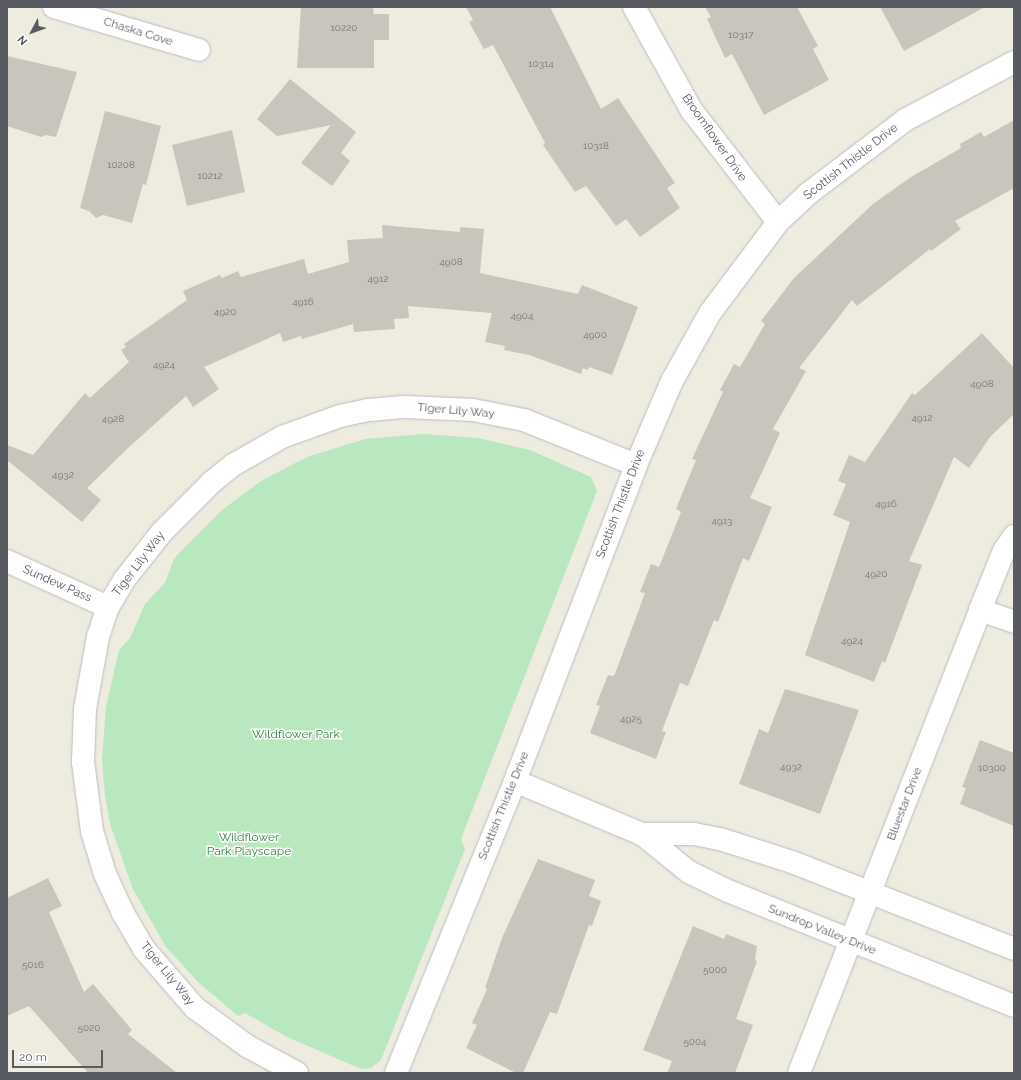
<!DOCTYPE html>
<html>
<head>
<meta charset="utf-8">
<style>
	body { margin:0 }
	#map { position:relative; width:1021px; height:1080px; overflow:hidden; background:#edecdf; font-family:Raleway,sans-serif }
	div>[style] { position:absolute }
	.green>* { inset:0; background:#b9e7bf }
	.building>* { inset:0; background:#c8c5bc }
	.roads { filter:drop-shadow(0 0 1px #babcc3) drop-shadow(0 0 1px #babcc3) }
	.street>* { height:22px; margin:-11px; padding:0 11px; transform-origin:11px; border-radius:11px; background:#fff }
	span { translate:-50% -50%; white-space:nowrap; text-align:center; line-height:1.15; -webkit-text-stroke:3px #fff; paint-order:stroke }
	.number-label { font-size:10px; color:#747678 }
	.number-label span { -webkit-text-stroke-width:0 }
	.street-label { font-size:12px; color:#585b62 }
	.park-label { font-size:12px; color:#2e843d }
	.frame { position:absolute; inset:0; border:8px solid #585b62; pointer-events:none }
	.north { position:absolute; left:12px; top:12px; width:40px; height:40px; -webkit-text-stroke:3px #fff; paint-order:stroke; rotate:229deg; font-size:11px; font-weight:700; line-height:16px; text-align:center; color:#585b62 }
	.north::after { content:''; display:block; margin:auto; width:14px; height:18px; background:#585b62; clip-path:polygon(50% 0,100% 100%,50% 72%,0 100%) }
	.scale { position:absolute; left:12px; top:1050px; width:91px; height:18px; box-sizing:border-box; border:2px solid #585b62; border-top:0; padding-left:5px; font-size:12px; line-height:14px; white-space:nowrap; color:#585b62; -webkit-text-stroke:3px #fff; paint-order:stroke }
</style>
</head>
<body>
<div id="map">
	<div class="green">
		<i style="clip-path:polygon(423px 434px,478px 438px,530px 450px,591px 477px,597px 491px,461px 839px,465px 849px,381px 1060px,371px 1068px,361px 1069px,287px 1037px,245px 1013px,238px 1016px,198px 982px,166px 947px,133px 889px,110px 824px,105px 796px,102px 760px,106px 707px,119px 650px,130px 638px,145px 604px,165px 583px,174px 559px,182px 550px,222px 510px,261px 481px,307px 457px,365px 439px)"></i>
	</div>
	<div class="building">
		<i style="clip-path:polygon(301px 7px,373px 8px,374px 14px,389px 14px,389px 40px,374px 40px,374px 68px,297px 68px)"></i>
		<i style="clip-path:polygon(466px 7px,550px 7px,601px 109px,618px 98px,675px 183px,667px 188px,680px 208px,640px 237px,626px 219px,616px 226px,586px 186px,575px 192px,543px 145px,545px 143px,493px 45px,484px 49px,469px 22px,473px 20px)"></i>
		<i style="clip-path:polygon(705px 7px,797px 7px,818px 46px,813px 49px,829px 80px,764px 115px,732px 54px,725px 58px,707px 19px,711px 17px)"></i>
		<i style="clip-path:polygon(880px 7px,985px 7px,904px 51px)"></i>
		<i style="clip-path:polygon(7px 56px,77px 72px,56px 137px,46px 135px,41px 137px,7px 126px)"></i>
		<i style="clip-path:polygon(290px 79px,356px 132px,341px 153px,350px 161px,332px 186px,301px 163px,331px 125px,277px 136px,257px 119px)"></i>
		<i style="clip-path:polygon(105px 111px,161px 126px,146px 185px,143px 184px,132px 223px,103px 215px,96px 218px,89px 211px,80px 208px)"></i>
		<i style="clip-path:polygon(1014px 120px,1014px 188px,955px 221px,961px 229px,931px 251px,930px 249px,857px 306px,852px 300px,799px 368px,806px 371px,773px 429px,780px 433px,750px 498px,772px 507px,749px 561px,743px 558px,718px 622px,714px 620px,688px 686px,680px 683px,662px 731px,666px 732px,656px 759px,590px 733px,600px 706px,596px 705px,608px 675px,613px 676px,615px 674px,645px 593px,640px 592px,651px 564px,659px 567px,681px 512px,676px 509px,696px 460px,692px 459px,723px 392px,720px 390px,734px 364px,740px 367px,765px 324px,761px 321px,794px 278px,873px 204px,911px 177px,961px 148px,960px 144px,981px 132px,984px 137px)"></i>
		<i style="clip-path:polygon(232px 130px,245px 192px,187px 206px,172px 145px)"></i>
		<i style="clip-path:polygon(382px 225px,460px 232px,460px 227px,484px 229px,480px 273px,578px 294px,582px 285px,638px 307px,612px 375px,589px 367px,588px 370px,583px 368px,581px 374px,529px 355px,504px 350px,505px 346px,485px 342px,492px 313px,408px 306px,409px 318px,394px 319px,395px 329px,354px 332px,353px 324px,302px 339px,301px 336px,283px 342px,280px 333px,204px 367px,219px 389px,193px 407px,186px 396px,128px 448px,87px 488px,101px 500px,82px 522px,7px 460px,7px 445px,33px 455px,85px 393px,90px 398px,129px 362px,121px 350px,126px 347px,124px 344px,187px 300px,183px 291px,220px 275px,222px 278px,238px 271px,241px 277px,304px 259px,308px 274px,349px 262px,347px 240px,383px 238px)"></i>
		<i style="clip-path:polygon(982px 333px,1014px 368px,1014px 414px,990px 437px,969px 468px,954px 457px,909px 561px,922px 565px,885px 663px,882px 661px,874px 682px,805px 655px,850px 522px,833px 515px,846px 484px,838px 481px,849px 455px,865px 462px,912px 393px,915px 395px)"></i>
		<i style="clip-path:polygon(785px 689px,859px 710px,820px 814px,739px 784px,759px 729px,768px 733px)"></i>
		<i style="clip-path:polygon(980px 740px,1014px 753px,1014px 826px,960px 804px,966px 788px,962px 787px)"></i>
		<i style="clip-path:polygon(538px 859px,595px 880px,589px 896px,601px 901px,592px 926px,589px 925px,557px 1014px,550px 1012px,523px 1073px,516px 1073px,466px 1048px,477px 1025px,472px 1023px,487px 989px,485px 988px,502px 938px)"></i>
		<i style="clip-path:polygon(48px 878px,62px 906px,49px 912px,84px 992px,93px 984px,132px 1030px,128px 1034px,177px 1073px,88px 1073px,29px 1006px,7px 1016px,7px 898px)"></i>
		<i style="clip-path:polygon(693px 926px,724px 939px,726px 934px,757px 946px,755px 960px,757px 961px,736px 1019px,753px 1025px,735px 1073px,667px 1073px,672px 1061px,643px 1050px)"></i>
	</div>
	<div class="roads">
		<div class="street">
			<i style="left:54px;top:7px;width:151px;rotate:16.5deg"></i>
			<i style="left:634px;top:7px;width:119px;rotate:60.9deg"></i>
			<i style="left:692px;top:111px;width:140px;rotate:52.2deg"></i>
			<i style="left:7px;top:561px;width:111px;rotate:24.5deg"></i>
			<i style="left:980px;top:610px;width:36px;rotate:19deg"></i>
			<i style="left:515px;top:781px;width:138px;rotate:22.7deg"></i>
			<i style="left:642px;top:834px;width:60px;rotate:39deg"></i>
			<i style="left:689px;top:872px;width:43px;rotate:26deg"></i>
			<i style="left:728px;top:891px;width:308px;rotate:21.9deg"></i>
			<i style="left:642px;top:834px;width:52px"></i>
			<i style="left:694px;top:834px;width:26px;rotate:11deg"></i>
			<i style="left:720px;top:839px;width:76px;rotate:17.7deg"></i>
			<i style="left:792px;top:862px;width:238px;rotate:21.4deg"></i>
			<i style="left:297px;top:1073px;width:57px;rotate:-151.6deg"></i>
			<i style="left:247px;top:1046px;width:64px;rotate:-143.8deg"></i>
			<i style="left:195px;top:1008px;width:78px;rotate:-130.8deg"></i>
			<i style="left:144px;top:949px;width:42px;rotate:-120.3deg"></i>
			<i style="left:123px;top:913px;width:43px;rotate:-114.8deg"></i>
			<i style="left:105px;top:874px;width:45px;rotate:-106.8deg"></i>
			<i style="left:92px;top:831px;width:70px;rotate:-97.4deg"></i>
			<i style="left:83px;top:762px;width:53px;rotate:-87.8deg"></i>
			<i style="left:85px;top:709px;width:73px;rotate:-79.8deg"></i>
			<i style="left:98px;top:637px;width:32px;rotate:-72deg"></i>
			<i style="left:108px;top:607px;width:31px;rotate:-59deg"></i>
			<i style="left:124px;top:580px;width:61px;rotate:-51.6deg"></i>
			<i style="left:162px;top:532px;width:71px;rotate:-45deg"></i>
			<i style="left:212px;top:482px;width:27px;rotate:-39deg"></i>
			<i style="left:233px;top:465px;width:56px;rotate:-29.7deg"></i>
			<i style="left:282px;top:437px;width:62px;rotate:-19.9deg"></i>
			<i style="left:340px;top:416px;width:30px;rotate:-12deg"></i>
			<i style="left:369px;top:410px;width:37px;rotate:-5deg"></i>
			<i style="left:406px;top:407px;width:67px;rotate:2.6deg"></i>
			<i style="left:473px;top:410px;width:52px;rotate:11.1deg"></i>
			<i style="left:524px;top:420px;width:121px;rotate:21.9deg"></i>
			<i style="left:396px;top:1073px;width:315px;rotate:-67.8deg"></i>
			<i style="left:515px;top:781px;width:338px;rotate:-69deg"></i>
			<i style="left:636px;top:465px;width:91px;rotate:-66.8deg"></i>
			<i style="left:672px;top:381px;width:78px;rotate:-60.8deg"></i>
			<i style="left:710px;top:313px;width:114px;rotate:-53.2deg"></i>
			<i style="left:778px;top:222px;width:42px;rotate:-43.1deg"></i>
			<i style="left:809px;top:193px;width:121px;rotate:-37.2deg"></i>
			<i style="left:905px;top:120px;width:123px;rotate:-28deg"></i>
			<i style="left:799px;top:1073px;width:497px;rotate:-68.6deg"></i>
			<i style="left:980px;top:610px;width:64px;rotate:-67.9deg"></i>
			<i style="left:1004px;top:551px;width:18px;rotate:-56deg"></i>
		</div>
	</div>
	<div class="number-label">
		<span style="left:344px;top:28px">10220</span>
		<span style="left:741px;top:35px">10317</span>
		<span style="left:541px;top:64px">10314</span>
		<span style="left:596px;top:146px">10318</span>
		<span style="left:121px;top:165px">10208</span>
		<span style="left:210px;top:176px">10212</span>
		<span style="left:451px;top:262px">4908</span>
		<span style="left:378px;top:279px">4912</span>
		<span style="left:303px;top:302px">4916</span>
		<span style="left:225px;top:312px">4920</span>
		<span style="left:522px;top:316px">4904</span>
		<span style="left:595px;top:335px">4900</span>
		<span style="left:164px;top:365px">4924</span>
		<span style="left:982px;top:384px">4908</span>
		<span style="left:922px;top:418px">4912</span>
		<span style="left:113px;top:419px">4928</span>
		<span style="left:63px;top:475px">4932</span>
		<span style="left:886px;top:504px">4916</span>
		<span style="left:722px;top:521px">4913</span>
		<span style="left:876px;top:574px">4920</span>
		<span style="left:852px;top:641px">4924</span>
		<span style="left:631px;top:719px">4925</span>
		<span style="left:791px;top:767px">4932</span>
		<span style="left:992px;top:768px">10300</span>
		<span style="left:33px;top:965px">5016</span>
		<span style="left:715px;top:970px">5000</span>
		<span style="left:89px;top:1028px">5020</span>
		<span style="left:695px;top:1042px">5004</span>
	</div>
	<div class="street-label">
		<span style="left:138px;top:32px;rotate:17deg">Chaska Cove</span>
		<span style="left:714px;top:138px;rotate:55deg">Broomflower Drive</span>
		<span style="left:851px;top:162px;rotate:-38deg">Scottish Thistle Drive</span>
		<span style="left:456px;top:411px;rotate:5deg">Tiger Lily Way</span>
		<span style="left:621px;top:504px;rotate:-69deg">Scottish Thistle Drive</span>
		<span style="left:139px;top:564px;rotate:-53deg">Tiger Lily Way</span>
		<span style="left:57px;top:584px;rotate:24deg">Sundew Pass</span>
		<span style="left:905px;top:804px;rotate:-69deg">Bluestar Drive</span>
		<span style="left:504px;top:806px;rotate:-68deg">Scottish Thistle Drive</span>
		<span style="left:822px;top:930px;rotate:22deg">Sundrop Valley Drive</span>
		<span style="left:167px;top:974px;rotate:51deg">Tiger Lily Way</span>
	</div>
	<div class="park-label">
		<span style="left:296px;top:735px">Wildflower Park</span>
		<span style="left:249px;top:845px">Wildflower<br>Park Playscape</span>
	</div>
	<div class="frame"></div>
	<div class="north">N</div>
	<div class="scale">20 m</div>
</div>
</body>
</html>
